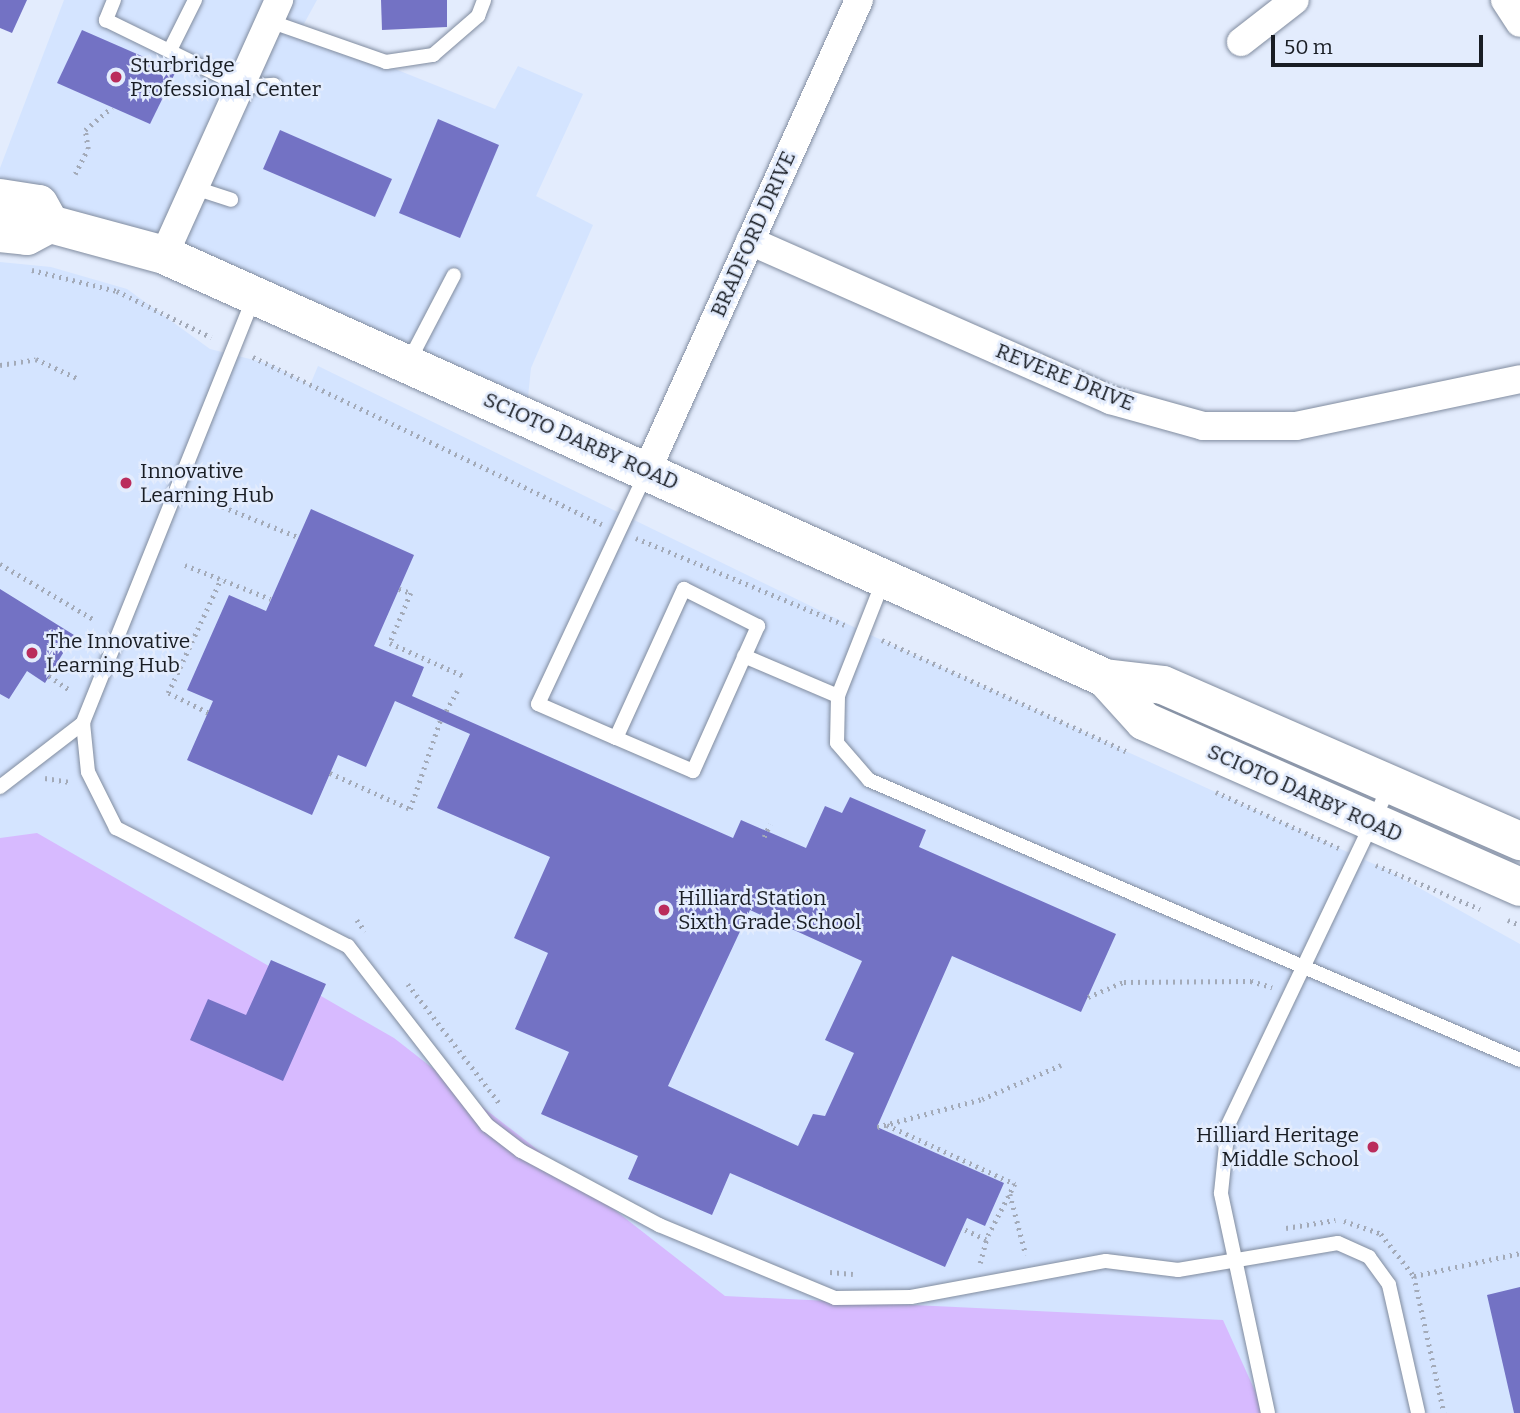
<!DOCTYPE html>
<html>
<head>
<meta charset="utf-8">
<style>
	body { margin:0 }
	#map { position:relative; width:1520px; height:1413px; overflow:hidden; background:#e3ecfd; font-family:Bitter,serif }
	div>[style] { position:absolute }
	.built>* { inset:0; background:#d4e4ff }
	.green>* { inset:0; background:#d7baff }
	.building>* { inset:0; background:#7372c4 }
	.path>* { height:4.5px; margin-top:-2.25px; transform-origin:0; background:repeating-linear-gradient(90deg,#a3aab8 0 2px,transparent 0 7px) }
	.roads { filter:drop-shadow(0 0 2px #818c9f) drop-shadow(0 0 2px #818c9f) }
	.lane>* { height:14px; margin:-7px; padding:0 7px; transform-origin:7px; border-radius:7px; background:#fff }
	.street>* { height:28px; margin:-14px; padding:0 14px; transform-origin:14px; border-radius:14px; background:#fff }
	.secondary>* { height:38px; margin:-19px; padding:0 19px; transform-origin:19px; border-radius:19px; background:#fff }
	.dots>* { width:19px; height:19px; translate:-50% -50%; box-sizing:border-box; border:4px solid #e3ecfd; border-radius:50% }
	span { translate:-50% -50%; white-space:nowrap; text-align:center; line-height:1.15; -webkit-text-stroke:5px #e3ecfd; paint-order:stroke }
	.poi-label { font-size:21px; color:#191d24 }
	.left { translate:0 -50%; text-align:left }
	.right { translate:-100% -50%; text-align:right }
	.street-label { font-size:21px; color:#191d24 }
	.scale { position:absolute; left:1271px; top:35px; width:212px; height:32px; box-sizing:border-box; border:4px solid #191d24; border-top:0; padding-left:9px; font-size:21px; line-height:24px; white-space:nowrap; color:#191d24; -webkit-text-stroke:5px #e3ecfd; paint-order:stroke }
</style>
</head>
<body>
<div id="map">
	<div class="built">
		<i style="clip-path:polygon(64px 0,317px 0,300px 31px,495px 109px,518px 66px,583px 94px,536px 196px,593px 225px,531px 368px,526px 416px,0 189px,0 168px)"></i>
		<i style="clip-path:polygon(0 262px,51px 267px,127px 289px,210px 349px,270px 364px,310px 385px,318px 366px,864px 632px,1387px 870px,1520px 944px,1520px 1413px,0 1413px)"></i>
	</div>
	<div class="green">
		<i style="clip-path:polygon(37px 833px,394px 1038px,725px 1296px,1223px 1320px,1265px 1413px,0 1413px,0 838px)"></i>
	</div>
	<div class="building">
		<i style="clip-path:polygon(0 0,27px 0,12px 33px,0 28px)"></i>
		<i style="clip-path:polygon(381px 0,447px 0,447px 27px,382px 30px)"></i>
		<i style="clip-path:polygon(82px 30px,176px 71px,150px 124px,57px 83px)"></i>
		<i style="clip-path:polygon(438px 119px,499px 145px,460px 238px,399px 213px)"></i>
		<i style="clip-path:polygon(280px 130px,392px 179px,375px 217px,263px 169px)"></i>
		<i style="clip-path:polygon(evenodd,311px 509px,414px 555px,374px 646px,424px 667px,412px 696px,733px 838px,741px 820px,806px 848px,825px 806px,842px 813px,850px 797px,926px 830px,919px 847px,1116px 934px,1081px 1012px,952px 956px,877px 1127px,1004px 1183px,985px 1226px,967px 1218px,945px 1267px,730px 1173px,712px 1215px,628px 1179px,638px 1156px,541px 1114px,569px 1052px,515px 1029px,548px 953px,514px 938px,550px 857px,437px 808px,470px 734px,395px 701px,366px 767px,338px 755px,312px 815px,187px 760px,213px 701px,187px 690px,229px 595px,266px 611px,311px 509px,750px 910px,862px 961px,825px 1040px,854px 1053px,825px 1116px,813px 1114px,798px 1146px,668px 1086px,750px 910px)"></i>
		<i style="clip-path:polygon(0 589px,74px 635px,45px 683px,27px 671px,9px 699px,0 694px)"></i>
		<i style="clip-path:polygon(271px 960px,326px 984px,283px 1081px,190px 1040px,208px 999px,246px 1015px)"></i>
		<i style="clip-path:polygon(1520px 1287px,1520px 1413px,1514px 1413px,1487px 1295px)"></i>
	</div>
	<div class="path">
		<i style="left:75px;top:174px;width:28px;rotate:-63deg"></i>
		<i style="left:88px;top:149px;width:19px;rotate:-99deg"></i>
		<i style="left:85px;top:130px;width:35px;rotate:-40deg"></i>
		<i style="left:32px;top:270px;width:88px;rotate:13.9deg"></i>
		<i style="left:117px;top:291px;width:105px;rotate:26.1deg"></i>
		<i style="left:253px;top:357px;width:387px;rotate:25.6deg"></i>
		<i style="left:0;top:365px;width:36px;rotate:-9deg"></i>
		<i style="left:36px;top:359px;width:45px;rotate:24.9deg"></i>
		<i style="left:216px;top:504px;width:88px;rotate:21.9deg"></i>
		<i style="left:636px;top:538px;width:226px;rotate:22.6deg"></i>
		<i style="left:0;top:564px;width:108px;rotate:30.6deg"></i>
		<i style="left:185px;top:565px;width:92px;rotate:21.6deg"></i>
		<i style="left:399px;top:589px;width:13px;rotate:18deg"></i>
		<i style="left:411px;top:593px;width:54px;rotate:112.8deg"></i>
		<i style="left:390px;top:643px;width:83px;rotate:24.1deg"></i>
		<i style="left:882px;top:640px;width:268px;rotate:24.5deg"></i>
		<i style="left:49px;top:676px;width:25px;rotate:34deg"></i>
		<i style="left:446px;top:711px;width:23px;rotate:-61deg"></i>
		<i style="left:208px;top:713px;width:45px;rotate:-153.4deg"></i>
		<i style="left:168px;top:693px;width:126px;rotate:-65.1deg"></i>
		<i style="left:330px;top:773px;width:88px;rotate:24.2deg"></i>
		<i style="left:410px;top:809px;width:93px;rotate:-71.2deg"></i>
		<i style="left:45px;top:778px;width:25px;rotate:9deg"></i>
		<i style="left:1216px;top:792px;width:135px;rotate:24.5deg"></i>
		<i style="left:764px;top:837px;width:14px;rotate:-65deg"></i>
		<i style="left:1376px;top:865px;width:113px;rotate:22.9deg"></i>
		<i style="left:357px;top:920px;width:14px;rotate:54deg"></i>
		<i style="left:1508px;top:920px;width:13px;rotate:23deg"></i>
		<i style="left:408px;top:984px;width:153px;rotate:52.5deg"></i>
		<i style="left:1088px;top:997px;width:39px;rotate:-23deg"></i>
		<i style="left:1124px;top:982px;width:127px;rotate:-0.5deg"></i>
		<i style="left:1251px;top:981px;width:22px;rotate:16deg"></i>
		<i style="left:887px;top:1125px;width:141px;rotate:24.7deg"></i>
		<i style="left:1015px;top:1184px;width:63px;rotate:117.4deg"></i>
		<i style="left:986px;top:1240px;width:26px;rotate:-155deg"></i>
		<i style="left:877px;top:1127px;width:109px;rotate:-14.9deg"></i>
		<i style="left:982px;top:1099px;width:86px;rotate:-23.3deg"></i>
		<i style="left:1010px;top:1194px;width:63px;rotate:75.3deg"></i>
		<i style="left:1344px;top:1221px;width:39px;rotate:19deg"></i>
		<i style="left:1381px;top:1234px;width:53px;rotate:51.8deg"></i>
		<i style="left:1414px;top:1276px;width:108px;rotate:-12.2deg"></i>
		<i style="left:1286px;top:1228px;width:50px;rotate:-9.3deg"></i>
		<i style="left:980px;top:1263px;width:24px;rotate:-75deg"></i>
		<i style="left:830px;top:1272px;width:23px;rotate:5deg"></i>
		<i style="left:1414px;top:1276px;width:140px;rotate:77.6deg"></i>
	</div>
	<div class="roads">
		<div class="lane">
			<i style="left:114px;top:0;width:22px;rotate:112deg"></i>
			<i style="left:106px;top:20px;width:153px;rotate:26.1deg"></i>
			<i style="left:243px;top:87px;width:31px;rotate:-4deg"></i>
			<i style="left:272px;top:22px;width:121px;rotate:19.3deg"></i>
			<i style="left:386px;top:62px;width:48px;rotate:-8.5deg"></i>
			<i style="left:433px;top:55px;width:60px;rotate:-40.9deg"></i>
			<i style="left:478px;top:16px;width:17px;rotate:-69deg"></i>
			<i style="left:171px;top:48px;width:54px;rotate:-63.4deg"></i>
			<i style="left:195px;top:188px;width:38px;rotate:18deg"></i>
			<i style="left:254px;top:297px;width:459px;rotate:111.9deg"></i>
			<i style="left:83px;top:723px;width:49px;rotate:84.2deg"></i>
			<i style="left:88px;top:772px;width:63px;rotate:63.4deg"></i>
			<i style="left:116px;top:828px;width:260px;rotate:27deg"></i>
			<i style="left:348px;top:946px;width:227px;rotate:52.2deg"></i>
			<i style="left:487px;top:1125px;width:43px;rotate:37.4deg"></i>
			<i style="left:521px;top:1151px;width:157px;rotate:28.2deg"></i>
			<i style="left:659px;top:1225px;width:191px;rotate:22.5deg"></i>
			<i style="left:835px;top:1298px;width:76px;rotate:-0.8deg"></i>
			<i style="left:911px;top:1297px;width:198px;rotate:-10.5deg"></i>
			<i style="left:1106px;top:1261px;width:73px;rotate:7.1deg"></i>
			<i style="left:1178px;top:1270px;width:162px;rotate:-9.6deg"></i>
			<i style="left:1338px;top:1243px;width:34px;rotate:24deg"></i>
			<i style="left:1369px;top:1257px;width:34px;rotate:54deg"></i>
			<i style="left:1389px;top:1285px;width:131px;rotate:77.2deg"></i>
			<i style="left:408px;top:363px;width:99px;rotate:-62.4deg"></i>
			<i style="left:884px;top:579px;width:126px;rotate:111.5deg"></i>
			<i style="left:838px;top:696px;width:47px;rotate:91.2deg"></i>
			<i style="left:837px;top:743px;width:49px;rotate:49.1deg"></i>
			<i style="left:869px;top:780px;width:709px;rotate:23.27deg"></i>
			<i style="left:744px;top:656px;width:102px;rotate:23.1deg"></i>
			<i style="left:616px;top:738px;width:164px;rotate:-65.5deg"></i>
			<i style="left:684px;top:589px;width:83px;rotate:26.6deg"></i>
			<i style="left:758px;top:626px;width:159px;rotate:114.1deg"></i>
			<i style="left:693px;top:771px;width:84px;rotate:-156.8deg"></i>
			<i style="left:616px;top:738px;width:85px;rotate:-156.4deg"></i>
			<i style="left:538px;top:704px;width:255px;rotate:-64.9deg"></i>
			<i style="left:0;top:787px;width:105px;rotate:-37.6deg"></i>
			<i style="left:1268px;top:1413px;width:225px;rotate:-102.1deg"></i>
			<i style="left:1221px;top:1193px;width:68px;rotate:-84.1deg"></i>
			<i style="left:1228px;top:1125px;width:376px;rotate:-64.5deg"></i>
		</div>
		<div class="street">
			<i style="left:1505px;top:0;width:27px;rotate:57deg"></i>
			<i style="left:1241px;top:42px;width:68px;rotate:-37.9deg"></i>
			<i style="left:750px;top:241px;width:394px;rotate:23.8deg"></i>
			<i style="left:1110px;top:400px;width:97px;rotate:15.6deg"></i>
			<i style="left:1203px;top:426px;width:93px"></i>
			<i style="left:1296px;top:426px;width:229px;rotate:-11.8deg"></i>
			<i style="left:164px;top:255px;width:280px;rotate:-65.7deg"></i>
			<i style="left:648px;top:468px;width:513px;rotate:-65.73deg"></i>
		</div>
		<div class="secondary">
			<i style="left:0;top:198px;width:39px;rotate:9deg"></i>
			<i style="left:39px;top:204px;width:23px;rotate:61deg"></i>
			<i style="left:0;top:233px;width:27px;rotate:6deg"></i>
			<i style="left:27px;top:236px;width:26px;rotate:-28deg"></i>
			<i style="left:50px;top:224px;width:118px;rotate:15.2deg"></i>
			<i style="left:164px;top:255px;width:1032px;rotate:24.2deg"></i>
			<i style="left:1105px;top:678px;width:58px;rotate:6.9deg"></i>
			<i style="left:1163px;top:685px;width:390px;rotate:23.6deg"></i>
			<i style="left:1105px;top:678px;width:58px;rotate:47.8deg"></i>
			<i style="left:1144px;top:721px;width:411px;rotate:23.8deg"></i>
		</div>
	</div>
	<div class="dots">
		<i style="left:116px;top:77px;background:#ba2c5c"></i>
		<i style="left:126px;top:483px;background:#ba2c5c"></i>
		<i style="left:32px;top:653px;background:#ba2c5c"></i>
		<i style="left:664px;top:910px;background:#ba2c5c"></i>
		<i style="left:1373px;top:1147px;background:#ba2c5c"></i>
	</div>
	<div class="poi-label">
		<span class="left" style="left:130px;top:77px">Sturbridge<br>Professional Center</span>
		<span class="left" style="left:140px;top:483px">Innovative<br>Learning Hub</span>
		<span class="left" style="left:46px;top:653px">The Innovative<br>Learning Hub</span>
		<span class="left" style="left:678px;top:910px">Hilliard Station<br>Sixth Grade School</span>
		<span class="right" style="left:1359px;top:1147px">Hilliard Heritage<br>Middle School</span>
	</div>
	<div class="street-label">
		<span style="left:753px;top:234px;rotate:-66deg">BRADFORD DRIVE</span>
		<span style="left:1065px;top:377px;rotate:22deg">REVERE DRIVE</span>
		<span style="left:581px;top:441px;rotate:24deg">SCIOTO DARBY ROAD</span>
		<span style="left:1305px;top:793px;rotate:24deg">SCIOTO DARBY ROAD</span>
	</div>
	<div class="scale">50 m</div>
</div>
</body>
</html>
